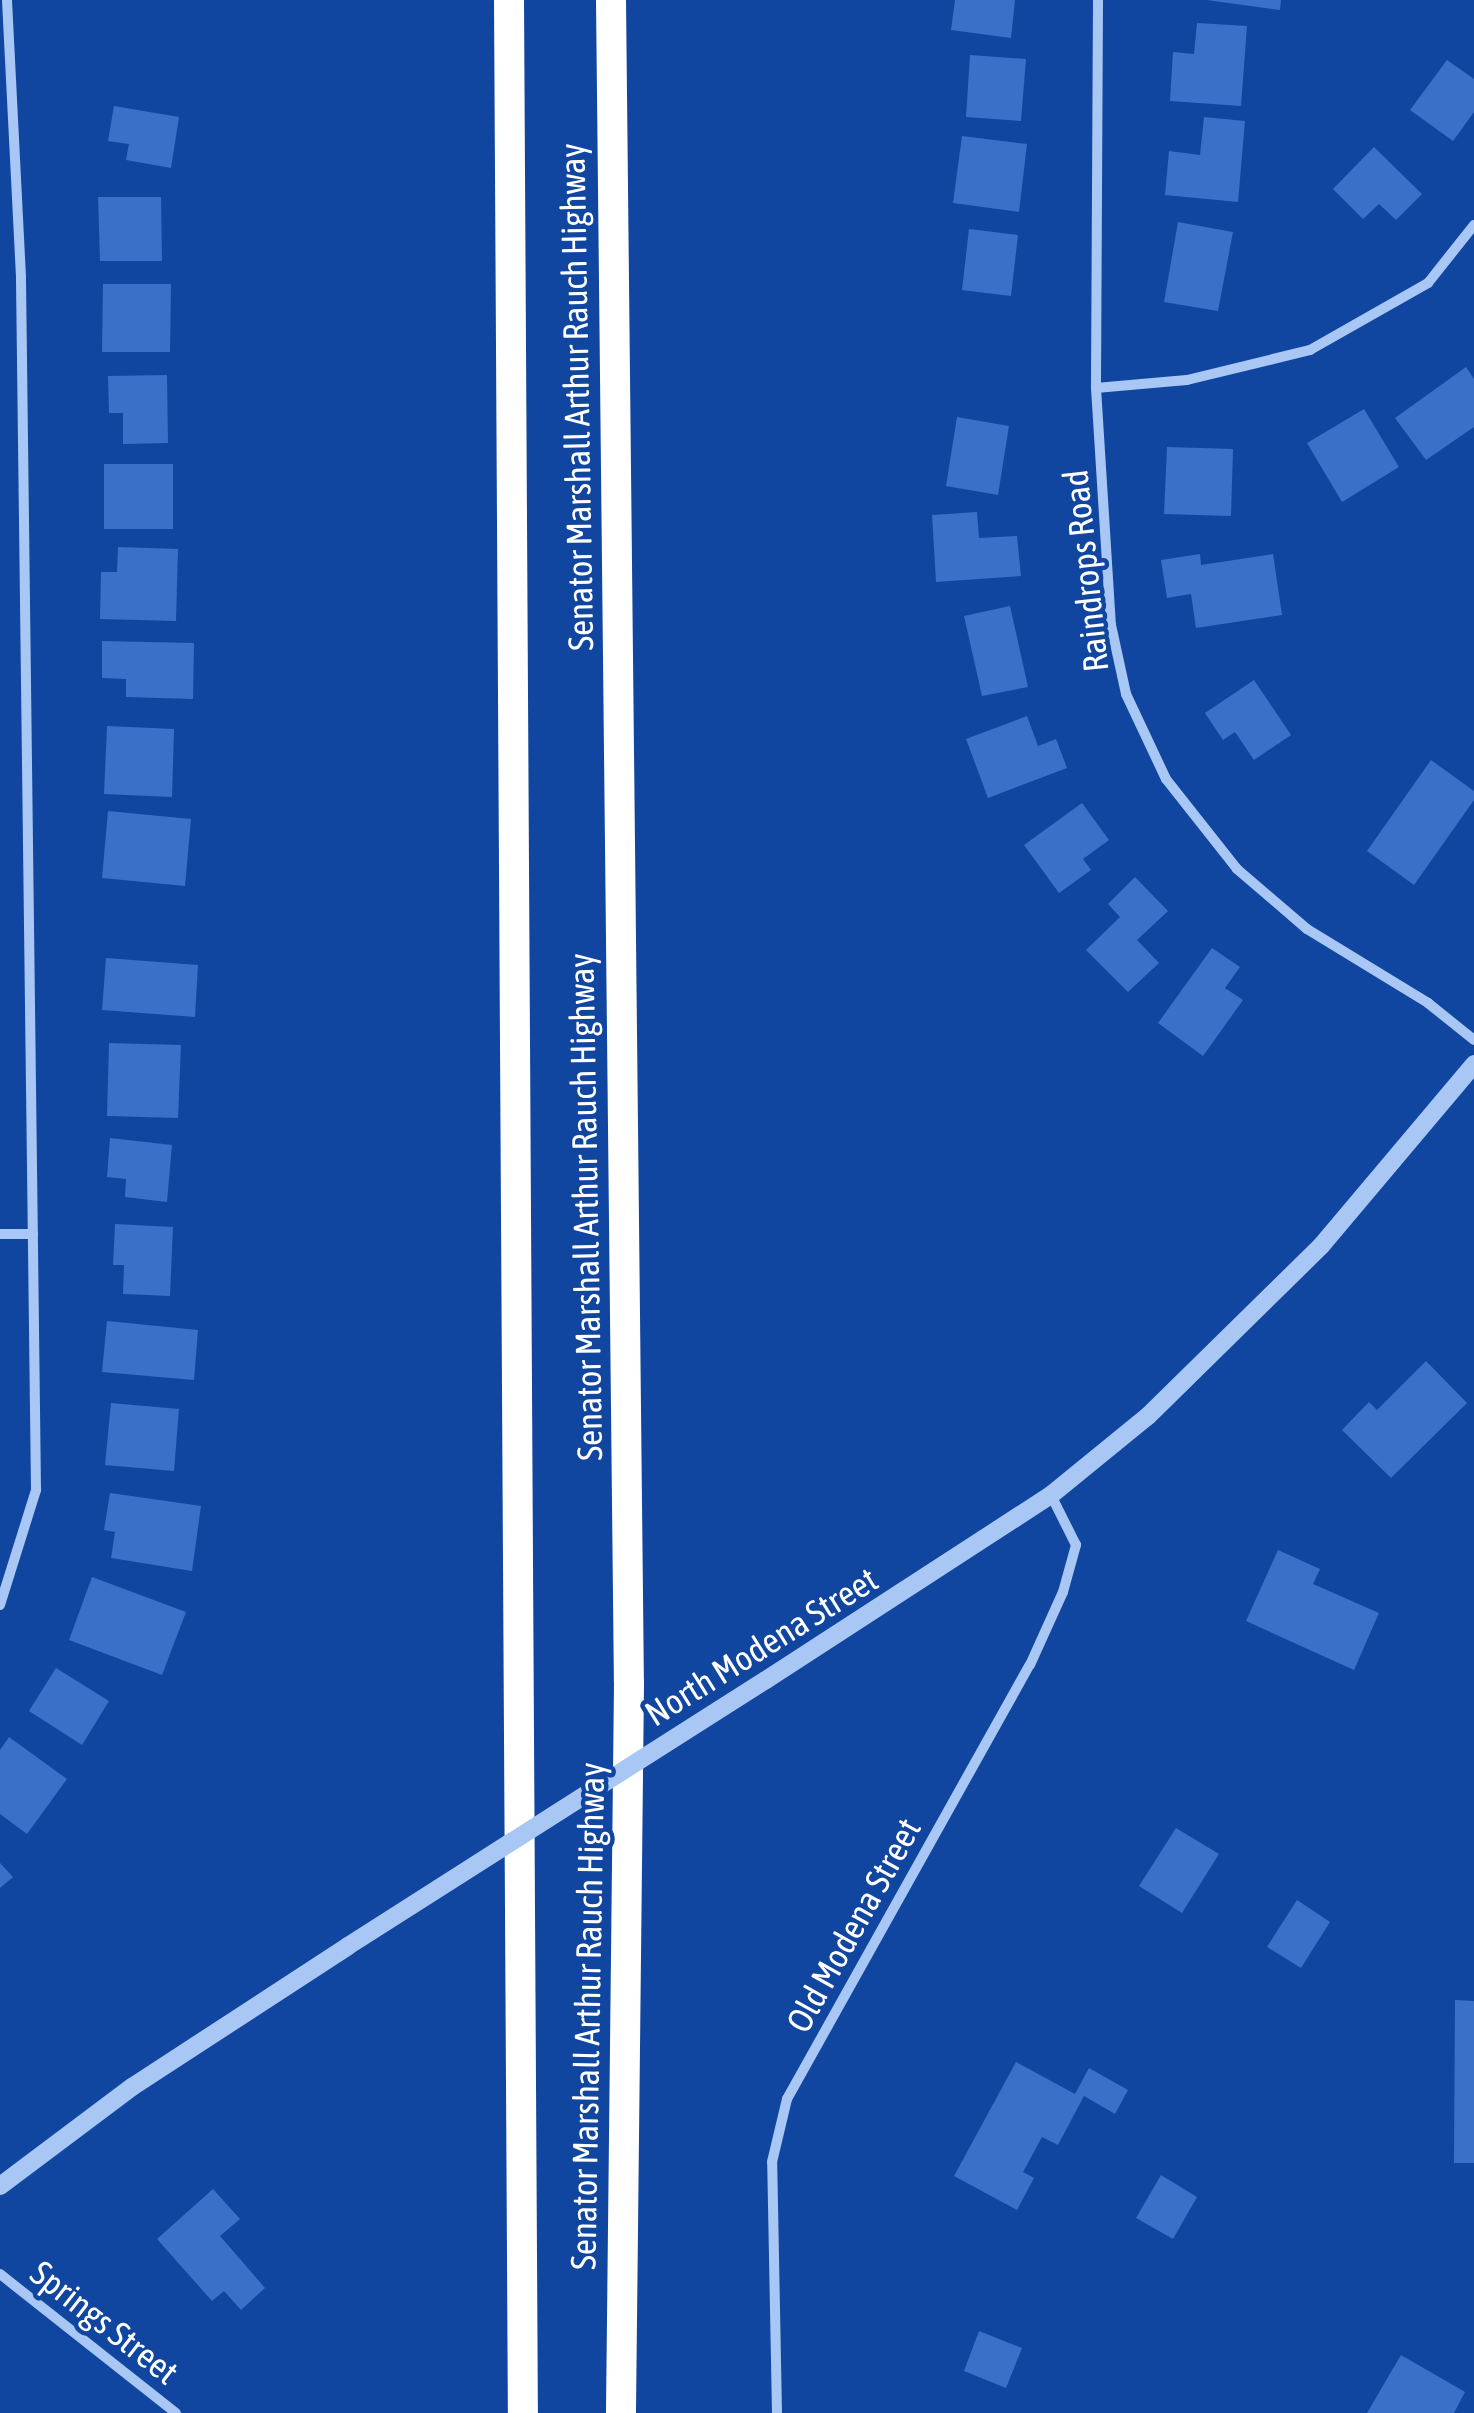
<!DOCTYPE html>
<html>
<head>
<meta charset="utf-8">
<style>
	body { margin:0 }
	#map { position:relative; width:1474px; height:2413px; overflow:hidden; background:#1146a0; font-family:"Asap Condensed",sans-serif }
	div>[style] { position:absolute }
	.building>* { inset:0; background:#3a70c7 }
	.minor>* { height:10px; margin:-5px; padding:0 5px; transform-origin:5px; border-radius:5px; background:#a9c7f5 }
	.tertiary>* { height:18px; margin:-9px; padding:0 9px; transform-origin:9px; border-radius:9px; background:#a9c7f5 }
	.motorway>* { height:30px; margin:-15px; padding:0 15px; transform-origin:15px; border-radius:15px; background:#fff }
	.tertiary-bridge>* { height:18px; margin:-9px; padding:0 9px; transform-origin:9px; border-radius:9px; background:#a9c7f5 }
	span { translate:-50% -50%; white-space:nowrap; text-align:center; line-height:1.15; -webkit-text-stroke:9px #1146a0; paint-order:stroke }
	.street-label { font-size:35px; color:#fff }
</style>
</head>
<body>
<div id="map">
	<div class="building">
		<i style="clip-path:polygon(955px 0,1015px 0,1011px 38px,951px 30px)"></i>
		<i style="clip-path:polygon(1207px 0,1281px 0,1280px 10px)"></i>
		<i style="clip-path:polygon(1197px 23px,1247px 26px,1241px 106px,1170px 101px,1173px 52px,1194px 54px)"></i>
		<i style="clip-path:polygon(970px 55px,1026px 59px,1021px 121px,966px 117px)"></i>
		<i style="clip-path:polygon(1447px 60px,1474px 79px,1474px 112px,1453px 141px,1410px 110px)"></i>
		<i style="clip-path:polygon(114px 106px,179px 117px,171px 168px,126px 160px,129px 144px,108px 141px)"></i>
		<i style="clip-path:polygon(1204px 117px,1245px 121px,1238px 202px,1165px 195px,1169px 151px,1200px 155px)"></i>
		<i style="clip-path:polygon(962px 136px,1027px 144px,1019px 212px,953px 203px)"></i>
		<i style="clip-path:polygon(1374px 147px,1422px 194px,1396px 220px,1379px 204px,1363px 219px,1333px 189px)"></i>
		<i style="clip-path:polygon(98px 197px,161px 197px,162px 261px,100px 261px)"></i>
		<i style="clip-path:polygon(1178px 222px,1233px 232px,1218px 311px,1164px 302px)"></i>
		<i style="clip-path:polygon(969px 229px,1018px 235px,1011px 296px,962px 290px)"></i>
		<i style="clip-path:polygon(103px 284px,171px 284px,170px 352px,102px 352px)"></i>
		<i style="clip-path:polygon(1466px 367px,1474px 379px,1474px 427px,1426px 460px,1395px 418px)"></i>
		<i style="clip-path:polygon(167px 375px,168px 443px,123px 444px,123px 413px,109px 413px,108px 376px)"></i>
		<i style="clip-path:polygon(1364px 409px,1399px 467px,1342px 502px,1307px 443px)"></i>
		<i style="clip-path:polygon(957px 417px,1009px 426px,998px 495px,946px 486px)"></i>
		<i style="clip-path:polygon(1167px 447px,1233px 449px,1231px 516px,1164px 514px)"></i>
		<i style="clip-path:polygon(104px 464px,173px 464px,173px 529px,104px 529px)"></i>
		<i style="clip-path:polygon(977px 512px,979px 538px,1017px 536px,1021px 576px,936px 582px,932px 515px)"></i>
		<i style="clip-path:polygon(118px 547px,178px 549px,176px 621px,100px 619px,101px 572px,117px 572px)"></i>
		<i style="clip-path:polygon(1200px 554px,1201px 565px,1273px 554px,1282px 615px,1196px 628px,1191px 594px,1167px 598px,1161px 560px)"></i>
		<i style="clip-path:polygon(1010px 606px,1028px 687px,982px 696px,964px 616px)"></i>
		<i style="clip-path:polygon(102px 641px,194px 643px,193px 699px,126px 697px,126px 679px,102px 678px)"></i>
		<i style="clip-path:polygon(1254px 680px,1291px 735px,1254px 760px,1235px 732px,1223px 740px,1205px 713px)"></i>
		<i style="clip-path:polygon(1027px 716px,1038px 746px,1056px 739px,1067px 768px,988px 798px,966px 739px)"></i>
		<i style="clip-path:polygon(107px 726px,174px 729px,172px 797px,104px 794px)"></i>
		<i style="clip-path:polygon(1431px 760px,1474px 791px,1474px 800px,1414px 885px,1367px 851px)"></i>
		<i style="clip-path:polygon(1082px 803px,1109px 840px,1083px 859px,1091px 870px,1059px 893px,1024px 845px)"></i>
		<i style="clip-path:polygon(108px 811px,191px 819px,185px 886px,102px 878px)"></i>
		<i style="clip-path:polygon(1135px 877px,1168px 911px,1137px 940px,1159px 963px,1128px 992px,1086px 950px,1120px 917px,1108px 904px)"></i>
		<i style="clip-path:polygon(1212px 948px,1240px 967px,1225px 988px,1243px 1000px,1203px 1056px,1158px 1023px)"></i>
		<i style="clip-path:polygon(106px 958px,198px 965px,195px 1017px,102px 1010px)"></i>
		<i style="clip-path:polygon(109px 1043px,181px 1045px,178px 1118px,107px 1116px)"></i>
		<i style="clip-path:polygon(110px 1138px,172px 1145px,167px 1202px,125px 1197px,126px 1179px,107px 1177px)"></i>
		<i style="clip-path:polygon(115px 1224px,173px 1227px,170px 1296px,123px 1294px,124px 1265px,113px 1265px)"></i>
		<i style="clip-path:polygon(107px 1321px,198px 1330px,194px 1380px,102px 1372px)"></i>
		<i style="clip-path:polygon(1426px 1361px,1467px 1403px,1391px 1478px,1342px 1430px,1369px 1402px,1377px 1410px)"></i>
		<i style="clip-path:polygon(111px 1403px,179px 1409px,174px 1471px,105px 1465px)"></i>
		<i style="clip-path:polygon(110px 1493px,201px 1506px,192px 1571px,111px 1558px,115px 1532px,104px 1530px)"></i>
		<i style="clip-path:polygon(1278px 1550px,1320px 1569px,1313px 1584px,1379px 1613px,1354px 1670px,1246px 1621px)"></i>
		<i style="clip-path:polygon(92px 1577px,186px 1612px,162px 1675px,69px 1640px)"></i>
		<i style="clip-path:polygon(56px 1668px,109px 1701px,82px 1745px,29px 1711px)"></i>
		<i style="clip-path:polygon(9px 1737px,67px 1779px,27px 1834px,0 1814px,0 1750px)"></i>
		<i style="clip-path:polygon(1176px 1828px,1219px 1854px,1182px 1913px,1139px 1886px)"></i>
		<i style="clip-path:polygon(0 1863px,13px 1877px,0 1888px)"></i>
		<i style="clip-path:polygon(1297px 1900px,1330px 1922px,1301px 1968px,1267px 1947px)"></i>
		<i style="clip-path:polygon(1455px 2000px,1474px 2001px,1474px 2163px,1454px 2163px)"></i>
		<i style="clip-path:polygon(1016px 2062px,1075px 2094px,1089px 2068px,1128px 2090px,1115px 2114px,1084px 2096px,1058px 2145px,1042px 2137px,1023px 2172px,1034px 2178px,1017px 2210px,954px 2176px)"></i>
		<i style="clip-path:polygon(1161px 2175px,1197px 2197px,1173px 2239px,1136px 2218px)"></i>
		<i style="clip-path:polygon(213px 2189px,240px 2219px,220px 2236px,265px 2288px,241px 2310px,224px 2291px,212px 2301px,157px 2239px)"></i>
		<i style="clip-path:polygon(979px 2331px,1022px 2348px,1006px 2388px,964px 2371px)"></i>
		<i style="clip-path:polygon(1401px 2355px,1465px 2392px,1454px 2413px,1367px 2413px)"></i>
	</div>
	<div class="minor">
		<i style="left:1098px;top:0;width:388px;rotate:90.3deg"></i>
		<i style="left:1096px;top:388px;width:237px;rotate:86.4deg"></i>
		<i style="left:1111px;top:625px;width:71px;rotate:77.7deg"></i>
		<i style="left:1126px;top:694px;width:94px;rotate:64.8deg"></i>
		<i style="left:1166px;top:779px;width:115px;rotate:51.7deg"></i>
		<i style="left:1237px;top:869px;width:92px;rotate:40.6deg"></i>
		<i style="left:1307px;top:929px;width:142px;rotate:31.4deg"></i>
		<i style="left:1428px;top:1003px;width:59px;rotate:38.8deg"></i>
		<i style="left:1096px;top:388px;width:91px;rotate:-5deg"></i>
		<i style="left:1187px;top:380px;width:127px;rotate:-13.7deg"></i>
		<i style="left:1310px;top:350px;width:136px;rotate:-29.6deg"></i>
		<i style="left:1428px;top:283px;width:74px;rotate:-51.6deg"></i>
		<i style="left:0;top:1234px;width:33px"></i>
		<i style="left:0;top:1605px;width:121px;rotate:-72.6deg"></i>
		<i style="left:36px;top:1490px;width:1213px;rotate:-90.71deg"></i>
		<i style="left:21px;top:277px;width:277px;rotate:-92.9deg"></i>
		<i style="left:0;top:2274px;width:224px;rotate:38.3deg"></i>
		<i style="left:777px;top:2413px;width:251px;rotate:-91.1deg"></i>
		<i style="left:772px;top:2162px;width:65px;rotate:-76.6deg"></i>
		<i style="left:787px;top:2099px;width:497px;rotate:-60.8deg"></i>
		<i style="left:1030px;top:1665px;width:80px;rotate:-65.7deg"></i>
		<i style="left:1063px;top:1592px;width:49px;rotate:-74.5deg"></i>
		<i style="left:1076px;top:1545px;width:56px;rotate:-116.6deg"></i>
	</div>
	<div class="tertiary">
		<i style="left:766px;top:1680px;width:340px;rotate:-33deg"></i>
		<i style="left:1051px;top:1495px;width:125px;rotate:-39.2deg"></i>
		<i style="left:1148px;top:1416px;width:243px;rotate:-44.5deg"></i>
		<i style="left:1321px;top:1246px;width:238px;rotate:-49.9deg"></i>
		<i style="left:0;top:2186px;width:165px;rotate:-36.9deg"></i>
		<i style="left:132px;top:2087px;width:258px;rotate:-33.1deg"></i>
	</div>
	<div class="motorway">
		<i style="left:509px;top:0;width:2413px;rotate:89.67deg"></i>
		<i style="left:611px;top:0;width:1683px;rotate:89.39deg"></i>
		<i style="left:629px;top:1683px;width:730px;rotate:90.63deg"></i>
	</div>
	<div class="tertiary-bridge">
		<i style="left:348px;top:1946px;width:495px;rotate:-32.5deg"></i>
	</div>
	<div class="street-label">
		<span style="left:576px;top:397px;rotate:-91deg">Senator Marshall Arthur Rauch Highway</span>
		<span style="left:1085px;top:571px;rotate:-96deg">Raindrops Road</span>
		<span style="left:585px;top:1207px;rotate:-91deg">Senator Marshall Arthur Rauch Highway</span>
		<span style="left:761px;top:1646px;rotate:-32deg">North Modena Street</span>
		<span style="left:853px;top:1925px;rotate:-61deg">Old Modena Street</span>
		<span style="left:587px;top:2016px;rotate:-89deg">Senator Marshall Arthur Rauch Highway</span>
		<span style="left:105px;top:2322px;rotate:38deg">Springs Street</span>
	</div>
</div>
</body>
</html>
